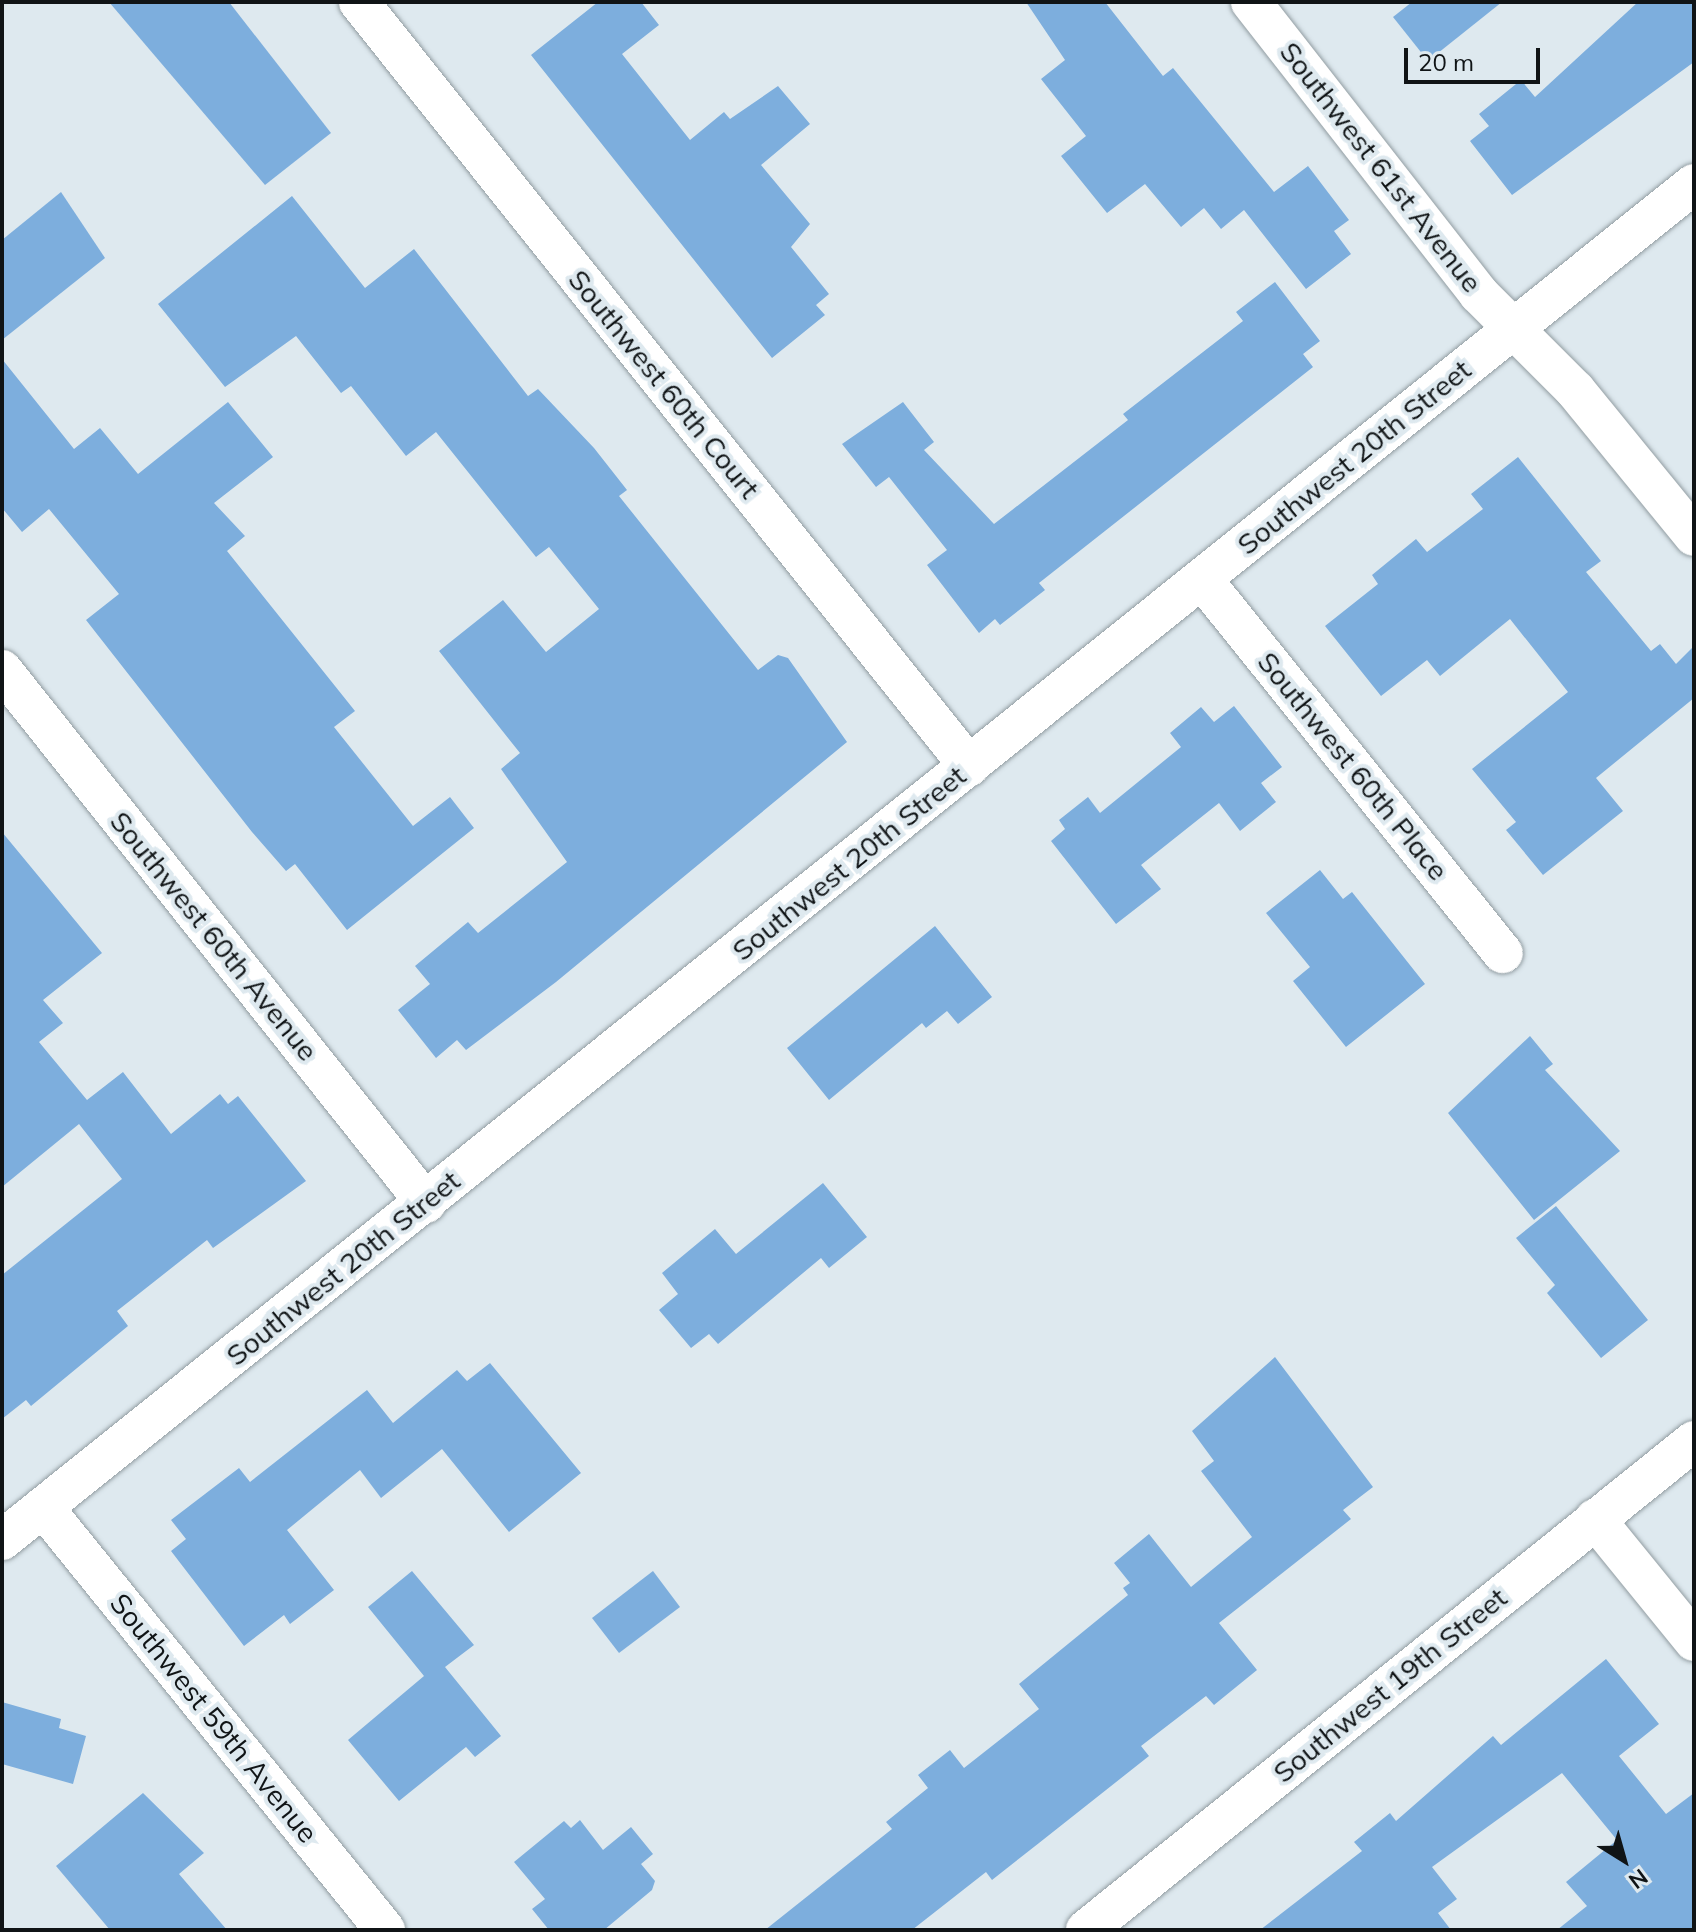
<!DOCTYPE html>
<html>
<head>
<meta charset="utf-8">
<style>
	body { margin:0 }
	#map { position:relative; width:1696px; height:1932px; overflow:hidden; background:#dee9ef; font-family:Mulish,sans-serif }
	div>[style] { position:absolute }
	.building>* { inset:0; background:#7daedd }
	.roads { filter:drop-shadow(0 0 2px #929da2) drop-shadow(0 0 2px #929da2) }
	.street>* { height:40px; margin:-20px; padding:0 20px; transform-origin:20px; border-radius:20px; background:#fff }
	span { translate:-50% -50%; white-space:nowrap; text-align:center; line-height:1.15; -webkit-text-stroke:8px #dee9ef; paint-order:stroke }
	.street-label { font-size:28px; color:#101416 }
	.frame { position:absolute; inset:0; border:4px solid #101416; pointer-events:none }
	.north { position:absolute; left:1584px; top:1820px; width:80px; height:80px; -webkit-text-stroke:6px #dee9ef; paint-order:stroke; rotate:143deg; font-size:22px; font-weight:700; line-height:32px; text-align:center; color:#101416 }
	.north::after { content:''; display:block; margin:auto; width:28px; height:36px; background:#101416; clip-path:polygon(50% 0,100% 100%,50% 72%,0 100%) }
	.scale { position:absolute; left:1404px; top:48px; width:136px; height:36px; box-sizing:border-box; border:4px solid #101416; border-top:0; padding-left:10px; font-size:24px; line-height:28px; white-space:nowrap; color:#101416; -webkit-text-stroke:6px #dee9ef; paint-order:stroke }
</style>
</head>
<body>
<div id="map">
	<div class="building">
		<i style="clip-path:polygon(109px 2px,229px 2px,331px 133px,265px 185px)"></i>
		<i style="clip-path:polygon(598px 2px,641px 2px,659px 25px,622px 54px,690px 140px,724px 112px,730px 119px,778px 86px,810px 124px,761px 165px,810px 224px,791px 247px,829px 294px,816px 305px,825px 315px,772px 358px,531px 55px)"></i>
		<i style="clip-path:polygon(1026px 2px,1105px 2px,1163px 76px,1173px 68px,1274px 192px,1308px 166px,1349px 220px,1334px 231px,1351px 254px,1306px 289px,1244px 210px,1221px 229px,1204px 208px,1181px 227px,1145px 184px,1107px 213px,1061px 156px,1086px 136px,1041px 79px,1065px 60px)"></i>
		<i style="clip-path:polygon(1412px 2px,1502px 2px,1428px 61px,1393px 17px)"></i>
		<i style="clip-path:polygon(1638px 2px,1694px 2px,1694px 62px,1512px 195px,1470px 141px,1489px 126px,1479px 114px,1521px 80px,1535px 97px)"></i>
		<i style="clip-path:polygon(61px 192px,105px 258px,2px 340px,2px 240px)"></i>
		<i style="clip-path:polygon(292px 196px,365px 288px,414px 249px,528px 396px,538px 389px,594px 448px,627px 490px,619px 496px,758px 670px,778px 655px,788px 658px,847px 742px,556px 982px,466px 1050px,457px 1040px,436px 1058px,398px 1010px,430px 984px,415px 966px,468px 922px,478px 933px,567px 862px,501px 769px,520px 753px,439px 651px,503px 600px,546px 652px,599px 609px,549px 547px,536px 557px,436px 432px,406px 456px,351px 386px,341px 393px,296px 336px,225px 387px,158px 304px)"></i>
		<i style="clip-path:polygon(1275px 282px,1320px 341px,1303px 354px,1313px 367px,1039px 583px,1045px 590px,1000px 625px,995px 619px,979px 633px,927px 565px,947px 550px,889px 477px,876px 487px,842px 444px,903px 402px,934px 442px,924px 450px,994px 524px,1128px 420px,1123px 414px,1243px 321px,1236px 312px)"></i>
		<i style="clip-path:polygon(2px 359px,74px 449px,100px 428px,138px 474px,228px 402px,273px 457px,214px 503px,245px 536px,227px 551px,355px 711px,334px 727px,413px 826px,450px 797px,474px 828px,347px 930px,295px 864px,286px 871px,252px 832px,86px 620px,119px 594px,49px 509px,22px 532px,2px 508px)"></i>
		<i style="clip-path:polygon(1518px 457px,1601px 561px,1586px 572px,1651px 651px,1660px 644px,1676px 664px,1694px 646px,1694px 698px,1596px 778px,1623px 811px,1543px 875px,1506px 830px,1516px 822px,1472px 769px,1568px 692px,1510px 619px,1440px 676px,1427px 660px,1381px 696px,1325px 626px,1378px 584px,1372px 575px,1416px 539px,1427px 552px,1483px 509px,1471px 494px)"></i>
		<i style="clip-path:polygon(1234px 706px,1282px 767px,1261px 783px,1276px 802px,1240px 831px,1219px 803px,1141px 865px,1161px 889px,1116px 924px,1051px 841px,1065px 829px,1059px 820px,1088px 797px,1100px 813px,1181px 747px,1170px 733px,1201px 707px,1214px 722px)"></i>
		<i style="clip-path:polygon(2px 832px,102px 953px,43px 1000px,63px 1023px,39px 1042px,87px 1100px,123px 1072px,171px 1134px,220px 1094px,228px 1104px,238px 1096px,306px 1181px,213px 1248px,207px 1240px,117px 1311px,128px 1326px,31px 1406px,26px 1400px,2px 1419px,2px 1275px,122px 1179px,79px 1124px,2px 1187px)"></i>
		<i style="clip-path:polygon(1320px 870px,1343px 899px,1352px 892px,1425px 984px,1346px 1047px,1293px 981px,1310px 967px,1266px 913px)"></i>
		<i style="clip-path:polygon(935px 926px,992px 997px,958px 1024px,947px 1011px,926px 1028px,922px 1023px,829px 1100px,787px 1048px)"></i>
		<i style="clip-path:polygon(1530px 1036px,1553px 1064px,1545px 1070px,1620px 1151px,1534px 1220px,1448px 1113px)"></i>
		<i style="clip-path:polygon(823px 1183px,867px 1237px,829px 1268px,821px 1258px,718px 1344px,709px 1334px,691px 1348px,659px 1310px,678px 1294px,662px 1273px,715px 1229px,736px 1254px)"></i>
		<i style="clip-path:polygon(1556px 1206px,1648px 1320px,1601px 1358px,1547px 1293px,1555px 1285px,1516px 1238px)"></i>
		<i style="clip-path:polygon(1275px 1357px,1373px 1487px,1343px 1510px,1351px 1519px,1219px 1623px,1257px 1670px,1214px 1705px,1206px 1696px,1141px 1746px,1149px 1756px,1039px 1843px,992px 1880px,986px 1872px,912px 1930px,765px 1930px,892px 1829px,886px 1822px,928px 1788px,918px 1775px,950px 1750px,964px 1768px,1039px 1709px,1019px 1684px,1128px 1595px,1123px 1588px,1130px 1583px,1114px 1563px,1149px 1534px,1191px 1587px,1252px 1537px,1201px 1471px,1214px 1461px,1192px 1431px)"></i>
		<i style="clip-path:polygon(490px 1363px,581px 1473px,509px 1532px,442px 1449px,381px 1498px,360px 1470px,287px 1530px,334px 1590px,290px 1624px,284px 1615px,244px 1646px,171px 1551px,186px 1539px,171px 1520px,239px 1468px,250px 1482px,367px 1390px,393px 1423px,457px 1370px,467px 1381px)"></i>
		<i style="clip-path:polygon(412px 1571px,474px 1645px,445px 1667px,501px 1736px,475px 1757px,466px 1747px,399px 1801px,348px 1740px,424px 1676px,368px 1607px)"></i>
		<i style="clip-path:polygon(653px 1571px,680px 1607px,619px 1653px,592px 1618px)"></i>
		<i style="clip-path:polygon(1606px 1659px,1659px 1724px,1619px 1756px,1666px 1814px,1694px 1793px,1694px 1930px,1557px 1930px,1587px 1906px,1566px 1882px,1617px 1840px,1562px 1773px,1432px 1867px,1457px 1899px,1438px 1913px,1451px 1930px,1260px 1930px,1362px 1851px,1354px 1842px,1390px 1813px,1396px 1821px,1493px 1736px,1501px 1745px)"></i>
		<i style="clip-path:polygon(2px 1702px,61px 1719px,59px 1728px,86px 1736px,73px 1784px,2px 1764px)"></i>
		<i style="clip-path:polygon(143px 1793px,204px 1853px,179px 1874px,227px 1930px,110px 1930px,56px 1866px)"></i>
		<i style="clip-path:polygon(580px 1820px,603px 1850px,631px 1827px,653px 1854px,641px 1864px,655px 1881px,652px 1890px,604px 1930px,549px 1930px,532px 1909px,545px 1899px,514px 1862px,564px 1821px,571px 1828px)"></i>
	</div>
	<div class="roads">
		<div class="street">
			<i style="left:359px;top:2px;width:978px;rotate:51.4deg"></i>
			<i style="left:1251px;top:2px;width:370px;rotate:52deg"></i>
			<i style="left:1479px;top:294px;width:136px;rotate:45deg"></i>
			<i style="left:1575px;top:390px;width:188px;rotate:50.8deg"></i>
			<i style="left:1202px;top:579px;width:480px;rotate:51.2deg"></i>
			<i style="left:2px;top:670px;width:681px;rotate:51.5deg"></i>
			<i style="left:43px;top:1507px;width:544px;rotate:51.04deg"></i>
			<i style="left:1595px;top:1519px;width:157px;rotate:50.9deg"></i>
			<i style="left:2px;top:1540px;width:2168px;rotate:-38.71deg"></i>
			<i style="left:1086px;top:1930px;width:780px;rotate:-38.81deg"></i>
		</div>
	</div>
	<div class="street-label">
		<span style="left:1381px;top:167px;rotate:52deg">Southwest 61st Avenue</span>
		<span style="left:664px;top:384px;rotate:51deg">Southwest 60th Court</span>
		<span style="left:1354px;top:457px;rotate:-39deg">Southwest 20th Street</span>
		<span style="left:1353px;top:766px;rotate:51deg">Southwest 60th Place</span>
		<span style="left:849px;top:863px;rotate:-39deg">Southwest 20th Street</span>
		<span style="left:214px;top:936px;rotate:51deg">Southwest 60th Avenue</span>
		<span style="left:343px;top:1268px;rotate:-39deg">Southwest 20th Street</span>
		<span style="left:1390px;top:1685px;rotate:-39deg">Southwest 19th Street</span>
		<span style="left:214px;top:1718px;rotate:51deg">Southwest 59th Avenue</span>
	</div>
	<div class="frame"></div>
	<div class="north">N</div>
	<div class="scale">20 m</div>
</div>
</body>
</html>
